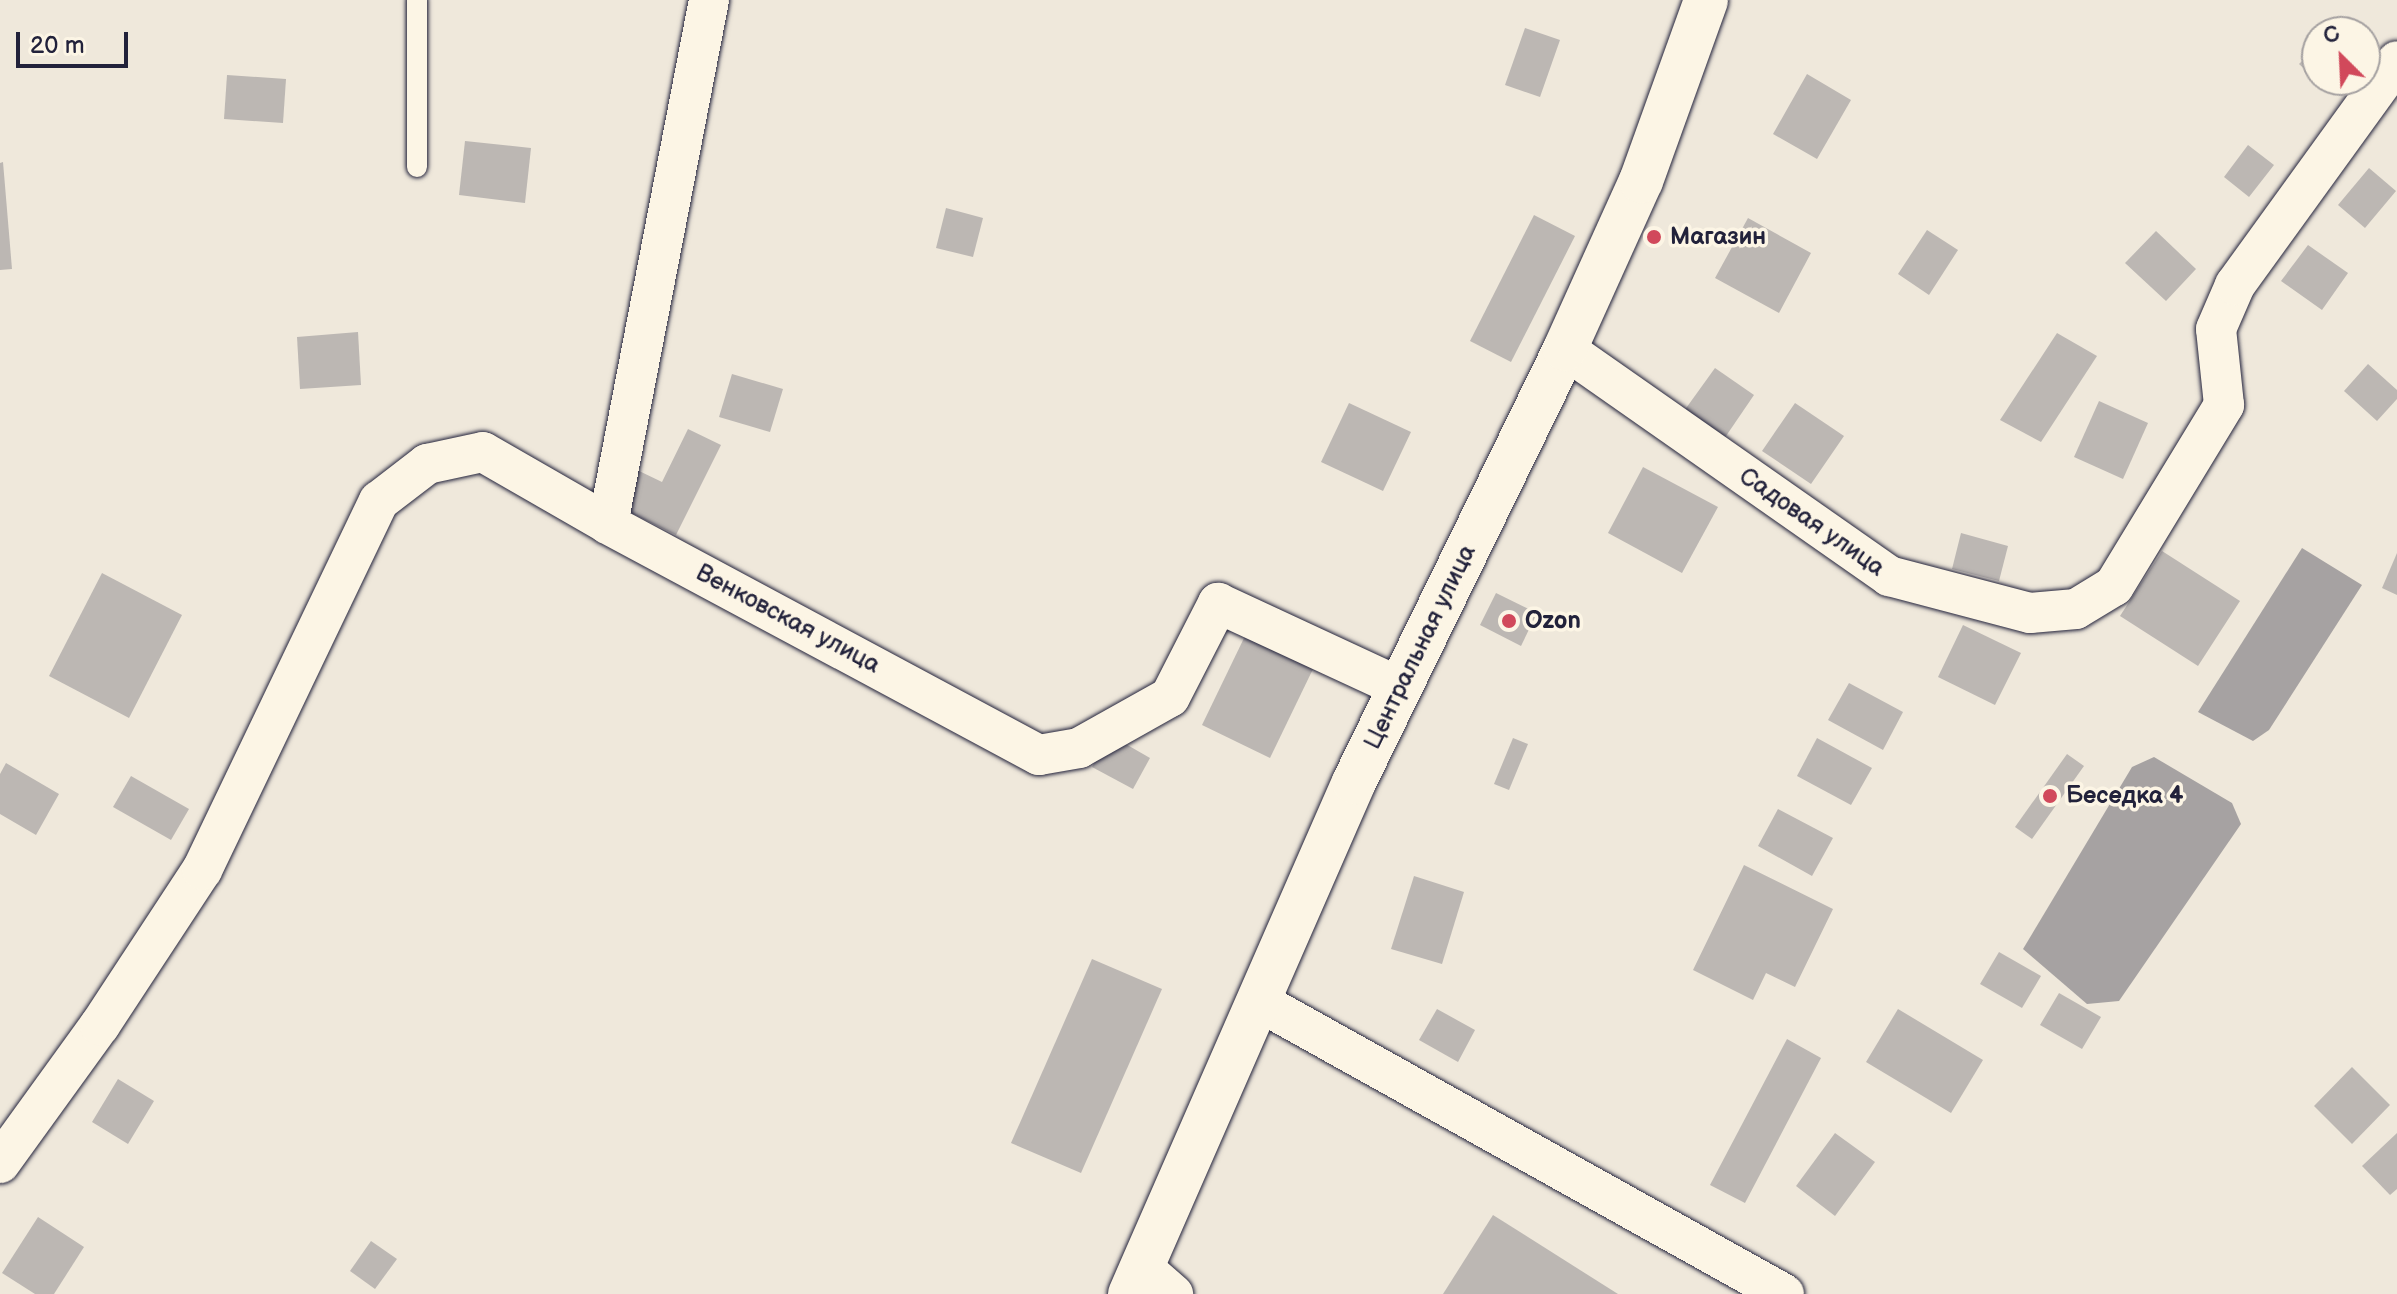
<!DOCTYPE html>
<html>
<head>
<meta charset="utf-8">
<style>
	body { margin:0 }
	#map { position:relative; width:2397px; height:1294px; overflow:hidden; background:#efe8db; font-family:"Balsamiq Sans",sans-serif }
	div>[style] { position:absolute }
	.water>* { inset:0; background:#a6a2a2 }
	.building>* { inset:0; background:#bcb7b3 }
	.roads { filter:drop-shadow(0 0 2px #22223b) drop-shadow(0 0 2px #22223b) }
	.lane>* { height:20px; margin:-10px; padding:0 10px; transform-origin:10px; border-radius:10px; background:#fcf5e5 }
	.street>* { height:40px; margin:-20px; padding:0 20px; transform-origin:20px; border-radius:20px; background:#fcf5e5 }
	.secondary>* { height:44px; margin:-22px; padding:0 22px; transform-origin:22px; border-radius:22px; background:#fcf5e5 }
	.dots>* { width:22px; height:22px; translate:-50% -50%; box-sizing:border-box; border:4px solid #fcf5e5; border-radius:50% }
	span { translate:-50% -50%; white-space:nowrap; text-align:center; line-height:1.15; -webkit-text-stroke:7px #fcf5e5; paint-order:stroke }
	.poi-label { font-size:24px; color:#22223b; font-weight:700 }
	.left { translate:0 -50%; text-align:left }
	.street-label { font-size:24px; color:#22223b }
	.north { position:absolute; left:2301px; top:16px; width:80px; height:80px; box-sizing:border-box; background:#fcf5e5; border:2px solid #a5a1a1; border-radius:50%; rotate:336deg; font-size:22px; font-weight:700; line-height:32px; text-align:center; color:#22223b }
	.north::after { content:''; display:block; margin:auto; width:28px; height:36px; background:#d1495b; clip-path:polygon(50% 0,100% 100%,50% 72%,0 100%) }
	.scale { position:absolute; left:16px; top:32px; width:112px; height:36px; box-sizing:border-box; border:4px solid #22223b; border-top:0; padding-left:10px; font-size:24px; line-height:28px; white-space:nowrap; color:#22223b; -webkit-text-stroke:6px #fcf5e5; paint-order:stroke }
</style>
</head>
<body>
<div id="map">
	<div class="water">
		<i style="clip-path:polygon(2302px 548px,2362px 585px,2269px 730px,2253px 741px,2198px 712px)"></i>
		<i style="clip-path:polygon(2154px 757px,2232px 803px,2241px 824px,2119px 1001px,2087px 1004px,2023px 949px,2132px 767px)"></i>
	</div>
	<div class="building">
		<i style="clip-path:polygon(1525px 28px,1560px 40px,1540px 97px,1505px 85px)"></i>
		<i style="clip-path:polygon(2317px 46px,2317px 80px,2337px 80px,2327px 90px,2299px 64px)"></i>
		<i style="clip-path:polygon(1807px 74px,1851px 100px,1817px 159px,1773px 134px)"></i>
		<i style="clip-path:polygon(227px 75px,286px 79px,283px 123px,224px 119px)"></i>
		<i style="clip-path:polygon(465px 141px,531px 148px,525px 203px,459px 195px)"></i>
		<i style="clip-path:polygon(2248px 145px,2274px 165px,2249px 197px,2224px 177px)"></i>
		<i style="clip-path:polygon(3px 162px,12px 269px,0 270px,0 163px)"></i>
		<i style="clip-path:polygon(2369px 168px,2396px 191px,2365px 228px,2338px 205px)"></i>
		<i style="clip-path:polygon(946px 208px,983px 218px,973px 257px,936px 248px)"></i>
		<i style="clip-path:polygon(1534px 215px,1575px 236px,1511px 362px,1470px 341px)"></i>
		<i style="clip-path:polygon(1748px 218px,1811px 253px,1779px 313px,1715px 278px)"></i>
		<i style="clip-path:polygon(1927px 230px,1958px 250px,1929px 295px,1898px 274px)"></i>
		<i style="clip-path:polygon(2156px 231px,2196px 269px,2166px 301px,2125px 263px)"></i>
		<i style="clip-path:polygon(2308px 245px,2348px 273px,2322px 310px,2281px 281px)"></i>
		<i style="clip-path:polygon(358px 332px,361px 385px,300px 389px,297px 337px)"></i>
		<i style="clip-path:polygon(2057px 333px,2097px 356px,2041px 442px,2000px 420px)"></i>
		<i style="clip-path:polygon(2368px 364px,2397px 390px,2397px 399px,2377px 421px,2344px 391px)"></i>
		<i style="clip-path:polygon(1715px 368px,1754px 395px,1724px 439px,1684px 411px)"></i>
		<i style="clip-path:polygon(732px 374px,783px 389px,770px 432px,719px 417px)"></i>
		<i style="clip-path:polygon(2099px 401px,2148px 423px,2123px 479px,2074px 457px)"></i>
		<i style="clip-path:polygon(1349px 403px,1411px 432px,1383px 491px,1321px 462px)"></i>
		<i style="clip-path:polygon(1795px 403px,1844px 436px,1811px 484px,1762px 451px)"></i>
		<i style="clip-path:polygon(688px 429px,721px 445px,676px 535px,617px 506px,635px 469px,662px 482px)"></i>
		<i style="clip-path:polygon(1643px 467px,1718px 507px,1682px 573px,1608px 533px)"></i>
		<i style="clip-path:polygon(1961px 533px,2008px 546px,1999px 581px,1952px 569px)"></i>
		<i style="clip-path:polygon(2162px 551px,2240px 601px,2198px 666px,2120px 616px)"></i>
		<i style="clip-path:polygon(2397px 553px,2397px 595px,2382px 588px)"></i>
		<i style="clip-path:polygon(102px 573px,182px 615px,129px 718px,49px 676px)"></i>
		<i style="clip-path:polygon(1496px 593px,1537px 613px,1521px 646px,1480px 625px)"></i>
		<i style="clip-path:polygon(1963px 625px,2021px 653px,1995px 705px,1938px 677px)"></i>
		<i style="clip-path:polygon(1245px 636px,1313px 669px,1270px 758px,1202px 725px)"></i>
		<i style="clip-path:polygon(1849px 683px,1903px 712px,1883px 750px,1828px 720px)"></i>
		<i style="clip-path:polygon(1110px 735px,1150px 758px,1133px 789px,1092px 767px)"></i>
		<i style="clip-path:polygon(1513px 738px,1528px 744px,1509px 790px,1494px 784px)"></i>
		<i style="clip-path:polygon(1817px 738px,1872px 768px,1851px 805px,1797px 776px)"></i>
		<i style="clip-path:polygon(2067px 754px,2084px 766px,2032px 839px,2015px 827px)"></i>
		<i style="clip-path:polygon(6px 763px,59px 794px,36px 835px,0 814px,0 774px)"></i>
		<i style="clip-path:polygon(131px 776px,189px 809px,171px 840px,113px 807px)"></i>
		<i style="clip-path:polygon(1778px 809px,1833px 838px,1812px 876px,1758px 846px)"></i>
		<i style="clip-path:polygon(1744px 865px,1833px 909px,1795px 987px,1766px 973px,1753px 1000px,1693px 970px)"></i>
		<i style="clip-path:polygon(1414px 876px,1464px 892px,1442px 964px,1391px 949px)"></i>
		<i style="clip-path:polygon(1999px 952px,2041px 976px,2022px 1008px,1980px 984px)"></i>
		<i style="clip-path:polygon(1092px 959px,1162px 989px,1081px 1173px,1011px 1143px)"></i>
		<i style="clip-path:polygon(2059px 993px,2101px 1017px,2082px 1049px,2040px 1025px)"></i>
		<i style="clip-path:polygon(1437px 1009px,1475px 1030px,1458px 1062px,1419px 1040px)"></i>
		<i style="clip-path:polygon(1898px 1009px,1983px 1060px,1951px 1113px,1866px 1062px)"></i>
		<i style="clip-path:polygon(1787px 1039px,1821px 1058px,1745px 1203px,1710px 1185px)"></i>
		<i style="clip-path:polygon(2352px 1067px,2390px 1105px,2352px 1144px,2314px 1106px)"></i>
		<i style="clip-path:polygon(118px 1079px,154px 1101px,128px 1144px,92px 1122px)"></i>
		<i style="clip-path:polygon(1835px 1133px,1875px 1162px,1835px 1216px,1796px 1186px)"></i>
		<i style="clip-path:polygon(2397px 1133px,2397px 1189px,2390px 1195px,2362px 1166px)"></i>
		<i style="clip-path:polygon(1493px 1215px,1618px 1294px,1443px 1294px)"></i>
		<i style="clip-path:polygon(38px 1217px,84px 1247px,54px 1294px,35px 1294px,2px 1273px)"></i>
		<i style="clip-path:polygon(371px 1241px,397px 1259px,375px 1289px,350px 1271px)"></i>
	</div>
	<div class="roads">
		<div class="lane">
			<i style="left:417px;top:167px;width:167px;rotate:-90deg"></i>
		</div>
		<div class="street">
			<i style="left:1565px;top:349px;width:396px;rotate:35deg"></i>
			<i style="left:1889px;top:576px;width:146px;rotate:14.7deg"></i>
			<i style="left:2030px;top:613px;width:46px;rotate:-5deg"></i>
			<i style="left:2076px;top:609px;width:44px;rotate:-31.2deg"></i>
			<i style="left:2114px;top:586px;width:212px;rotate:-58.7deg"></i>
			<i style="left:2224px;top:405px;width:76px;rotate:-96deg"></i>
			<i style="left:2216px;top:329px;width:48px;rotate:-66.6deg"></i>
			<i style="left:2235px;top:285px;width:276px;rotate:-54.1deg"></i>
			<i style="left:608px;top:524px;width:534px;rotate:-79.09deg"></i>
			<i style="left:1258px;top:1001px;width:602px;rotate:29.12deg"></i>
			<i style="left:0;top:1163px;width:170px;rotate:-54.1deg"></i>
			<i style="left:100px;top:1025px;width:186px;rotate:-56.7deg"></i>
			<i style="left:202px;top:870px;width:409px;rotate:-64.4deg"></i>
			<i style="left:379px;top:501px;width:61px;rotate:-37.6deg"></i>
			<i style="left:427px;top:464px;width:57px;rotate:-12.1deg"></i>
			<i style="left:483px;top:452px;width:144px;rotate:29.9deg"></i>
			<i style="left:608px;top:524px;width:489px;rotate:28.2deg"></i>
			<i style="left:1039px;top:755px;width:41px;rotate:-9.9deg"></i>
			<i style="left:1079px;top:748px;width:104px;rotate:-29.3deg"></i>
			<i style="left:1170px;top:697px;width:106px;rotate:-62.9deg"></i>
			<i style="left:1218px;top:603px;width:200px;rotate:24.9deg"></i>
			<i style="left:1143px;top:1268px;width:40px;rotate:41deg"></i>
		</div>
		<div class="secondary">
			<i style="left:1130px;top:1294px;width:559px;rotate:-66.37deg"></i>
			<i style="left:1354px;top:782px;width:482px;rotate:-64deg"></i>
			<i style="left:1565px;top:349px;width:184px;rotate:-65.7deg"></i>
			<i style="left:1641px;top:181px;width:192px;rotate:-70.2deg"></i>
		</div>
	</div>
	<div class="dots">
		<i style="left:1654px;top:237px;background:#d1495b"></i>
		<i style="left:1509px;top:621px;background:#d1495b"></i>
		<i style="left:2050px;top:796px;background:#d1495b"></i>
	</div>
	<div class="poi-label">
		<span class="left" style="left:1670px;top:237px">Магазин</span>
		<span class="left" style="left:1525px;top:621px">Ozon</span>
		<span class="left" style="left:2066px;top:796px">Беседка 4</span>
	</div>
	<div class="street-label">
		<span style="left:1812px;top:522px;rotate:35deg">Садовая улица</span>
		<span style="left:788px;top:619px;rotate:28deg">Венковская улица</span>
		<span style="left:1420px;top:647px;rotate:-64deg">Центральная улица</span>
	</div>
	<div class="north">С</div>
	<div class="scale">20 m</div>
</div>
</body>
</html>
